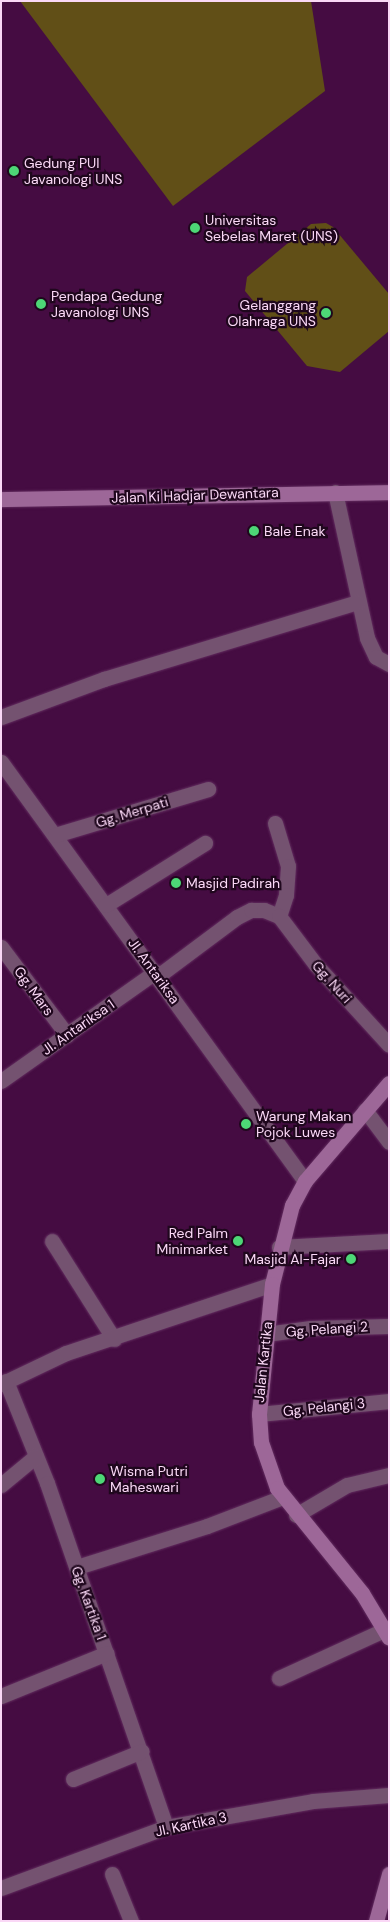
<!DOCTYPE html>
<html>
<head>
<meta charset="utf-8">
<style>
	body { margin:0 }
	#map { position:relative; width:390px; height:1922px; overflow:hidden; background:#450c42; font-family:"DM Sans",sans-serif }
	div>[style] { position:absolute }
	.green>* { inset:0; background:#614f17 }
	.roads { filter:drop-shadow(0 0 1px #622d5f) drop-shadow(0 0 1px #622d5f) }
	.street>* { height:15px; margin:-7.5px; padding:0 7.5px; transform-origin:7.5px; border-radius:7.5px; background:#745270 }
	.secondary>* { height:15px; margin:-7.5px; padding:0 7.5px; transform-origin:7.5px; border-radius:7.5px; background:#9d6798 }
	.dots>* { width:14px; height:14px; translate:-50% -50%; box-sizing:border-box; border:2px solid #1f071d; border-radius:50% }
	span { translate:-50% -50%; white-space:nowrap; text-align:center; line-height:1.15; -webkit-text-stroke:4.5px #1f071d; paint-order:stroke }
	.poi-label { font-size:14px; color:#fad8f6 }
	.left { translate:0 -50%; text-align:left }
	.right { translate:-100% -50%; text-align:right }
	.street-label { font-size:14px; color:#fad8f6 }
	.frame { position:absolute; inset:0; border:2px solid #fad8f6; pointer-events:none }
</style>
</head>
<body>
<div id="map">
	<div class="green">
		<i style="clip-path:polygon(20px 1px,311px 1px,325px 91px,173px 206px)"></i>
		<i style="clip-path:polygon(326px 223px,333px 227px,389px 294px,389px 331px,340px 372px,307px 366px,245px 291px,247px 277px,311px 224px)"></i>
	</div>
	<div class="roads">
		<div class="street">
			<i style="left:335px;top:492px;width:149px;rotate:77.6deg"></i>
			<i style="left:367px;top:638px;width:21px;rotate:65deg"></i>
			<i style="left:376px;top:657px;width:15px;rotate:28deg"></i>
			<i style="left:1px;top:717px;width:110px;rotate:-20.3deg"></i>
			<i style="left:104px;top:679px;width:264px;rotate:-16.9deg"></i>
			<i style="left:1px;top:762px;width:518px;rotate:54.04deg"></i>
			<i style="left:275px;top:823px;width:45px;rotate:73.2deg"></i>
			<i style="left:288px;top:866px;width:29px;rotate:94deg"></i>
			<i style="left:286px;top:895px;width:22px;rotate:108deg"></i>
			<i style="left:55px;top:835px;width:160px;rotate:-16.7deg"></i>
			<i style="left:106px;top:905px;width:117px;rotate:-32.1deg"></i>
			<i style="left:1px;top:947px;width:110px;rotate:53.1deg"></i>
			<i style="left:158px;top:976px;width:99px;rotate:-36.8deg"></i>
			<i style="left:237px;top:917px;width:16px;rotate:-27deg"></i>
			<i style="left:251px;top:910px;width:13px"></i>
			<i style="left:264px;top:910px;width:16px;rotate:22deg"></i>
			<i style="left:279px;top:916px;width:61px;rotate:52.9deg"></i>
			<i style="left:316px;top:965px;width:108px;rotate:47.6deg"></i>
			<i style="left:1px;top:1081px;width:189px;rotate:-35.3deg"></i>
			<i style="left:365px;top:1110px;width:40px;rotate:53deg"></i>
			<i style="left:52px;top:1241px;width:116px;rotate:57.7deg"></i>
			<i style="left:279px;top:1247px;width:110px;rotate:-3.1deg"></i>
			<i style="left:266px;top:1334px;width:45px;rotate:-7.6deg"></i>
			<i style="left:311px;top:1328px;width:78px;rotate:-1.5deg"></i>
			<i style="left:6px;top:1381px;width:110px;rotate:68.1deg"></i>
			<i style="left:47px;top:1483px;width:364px;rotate:70.9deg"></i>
			<i style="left:1px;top:1384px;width:72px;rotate:-25.5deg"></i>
			<i style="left:66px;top:1353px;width:217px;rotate:-18.5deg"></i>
			<i style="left:259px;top:1414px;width:131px;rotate:-5.7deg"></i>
			<i style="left:1px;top:1485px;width:45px;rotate:-39.6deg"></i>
			<i style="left:296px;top:1515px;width:59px;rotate:-30.5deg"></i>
			<i style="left:347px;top:1485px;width:43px;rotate:-13.4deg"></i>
			<i style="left:77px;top:1567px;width:136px;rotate:-17.5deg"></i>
			<i style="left:207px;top:1526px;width:81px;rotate:-20.9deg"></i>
			<i style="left:279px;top:1678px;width:115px;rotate:-24.6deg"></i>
			<i style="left:1px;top:1696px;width:114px;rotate:-22.1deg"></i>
			<i style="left:73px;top:1779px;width:74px;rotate:-22.1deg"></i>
			<i style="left:112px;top:1874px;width:51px;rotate:68deg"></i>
			<i style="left:1px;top:1888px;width:176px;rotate:-20.3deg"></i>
			<i style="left:166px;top:1827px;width:149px;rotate:-10deg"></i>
			<i style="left:313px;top:1801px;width:76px;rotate:-4.5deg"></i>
		</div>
		<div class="secondary">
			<i style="left:1px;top:499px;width:388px;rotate:-1deg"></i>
			<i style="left:389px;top:1083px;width:129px;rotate:130.6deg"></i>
			<i style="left:305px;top:1181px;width:27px;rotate:118deg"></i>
			<i style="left:292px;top:1205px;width:81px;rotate:104.2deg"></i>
			<i style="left:272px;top:1284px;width:131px;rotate:95.7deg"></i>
			<i style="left:259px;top:1414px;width:28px;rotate:86deg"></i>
			<i style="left:261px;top:1442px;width:49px;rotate:70.8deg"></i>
			<i style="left:277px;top:1488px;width:135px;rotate:51deg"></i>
			<i style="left:362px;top:1593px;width:52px;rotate:59deg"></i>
			<i style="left:376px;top:1921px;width:49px;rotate:-74.5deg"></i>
		</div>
	</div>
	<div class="dots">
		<i style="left:14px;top:171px;background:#4dd676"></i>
		<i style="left:195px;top:228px;background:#4dd676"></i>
		<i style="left:41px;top:304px;background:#4dd676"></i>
		<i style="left:326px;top:313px;background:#4dd676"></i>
		<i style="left:254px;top:531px;background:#4dd676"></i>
		<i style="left:176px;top:883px;background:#4dd676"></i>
		<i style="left:246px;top:1124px;background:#4dd676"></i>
		<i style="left:238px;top:1241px;background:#4dd676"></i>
		<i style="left:351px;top:1259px;background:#4dd676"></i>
		<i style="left:100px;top:1479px;background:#4dd676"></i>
	</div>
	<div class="poi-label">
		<span class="left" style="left:24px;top:171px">Gedung PUI<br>Javanologi UNS</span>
		<span class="left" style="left:205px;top:228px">Universitas<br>Sebelas Maret (UNS)</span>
		<span class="left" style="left:51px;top:304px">Pendapa Gedung<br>Javanologi UNS</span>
		<span class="right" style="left:316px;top:313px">Gelanggang<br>Olahraga UNS</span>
		<span class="left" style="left:264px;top:531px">Bale Enak</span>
		<span class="left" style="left:186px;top:883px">Masjid Padirah</span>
		<span class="left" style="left:256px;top:1124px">Warung Makan<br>Pojok Luwes</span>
		<span class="right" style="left:228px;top:1241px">Red Palm<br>Minimarket</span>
		<span class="right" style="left:341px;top:1259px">Masjid Al-Fajar</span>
		<span class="left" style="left:110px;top:1479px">Wisma Putri<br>Maheswari</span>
	</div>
	<div class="street-label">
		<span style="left:195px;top:495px;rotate:-2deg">Jalan Ki Hadjar Dewantara</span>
		<span style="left:132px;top:812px;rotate:-17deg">Gg. Merpati</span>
		<span style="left:154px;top:971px;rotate:54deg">Jl. Antariksa</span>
		<span style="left:332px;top:982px;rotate:48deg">Gg. Nuri</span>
		<span style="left:34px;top:991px;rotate:54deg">Gg. Mars</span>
		<span style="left:78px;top:1027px;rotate:-35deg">Jl. Antariksa 1</span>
		<span style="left:327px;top:1329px;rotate:-4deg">Gg. Pelangi 2</span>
		<span style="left:263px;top:1362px;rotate:-84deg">Jalan Kartika</span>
		<span style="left:324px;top:1407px;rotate:-6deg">Gg. Pelangi 3</span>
		<span style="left:89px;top:1603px;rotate:70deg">Gg. Kartika 1</span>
		<span style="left:191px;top:1824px;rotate:-12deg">Jl. Kartika 3</span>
	</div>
	<div class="frame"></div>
</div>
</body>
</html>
